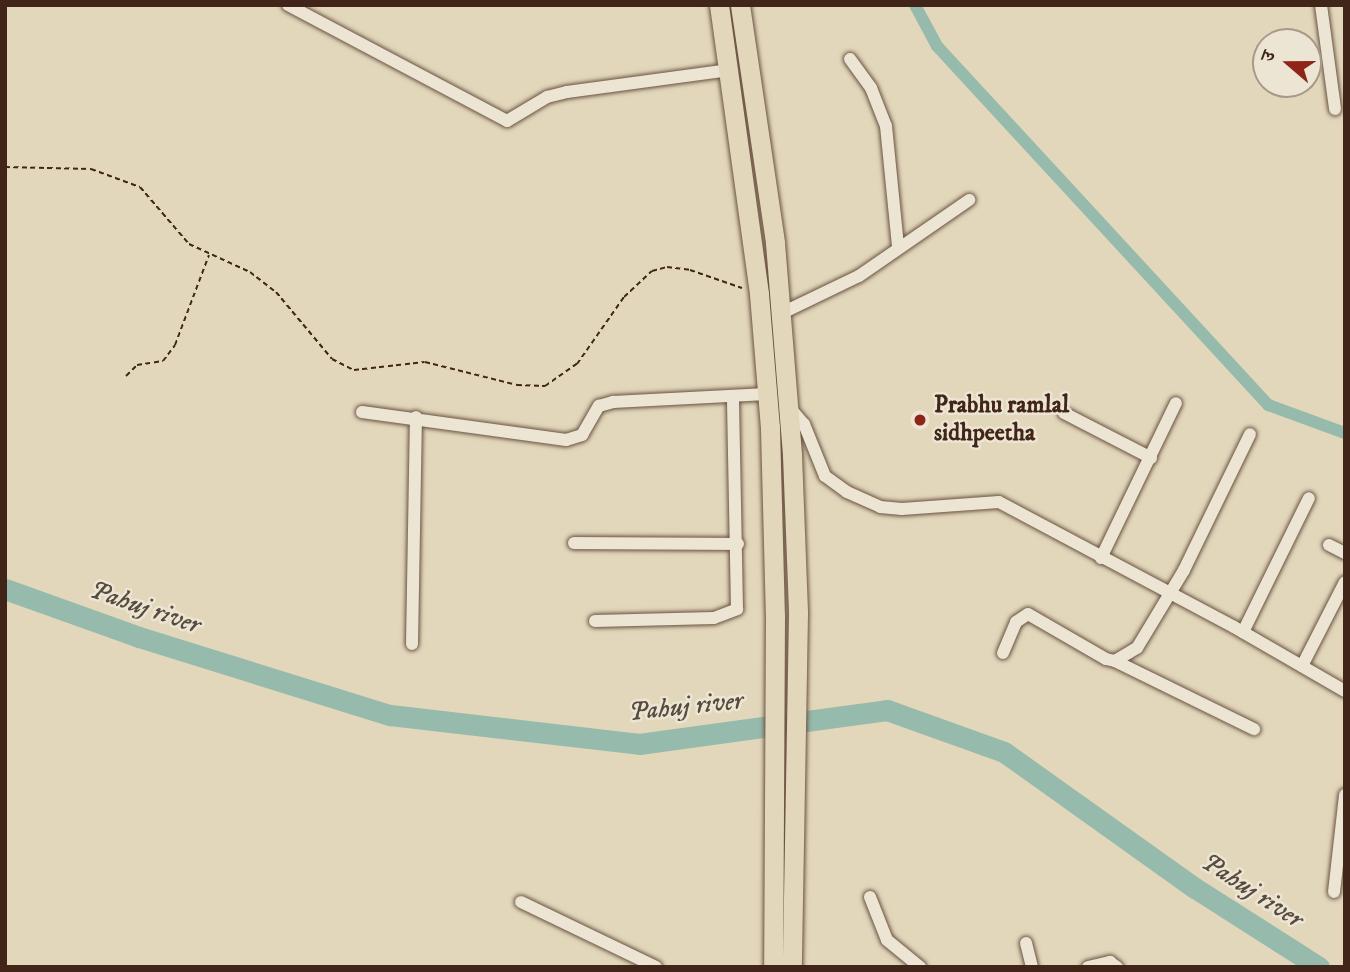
<!DOCTYPE html>
<html>
<head>
<meta charset="utf-8">
<style>
	body { margin:0 }
	#map { position:relative; width:1350px; height:972px; overflow:hidden; background:#e2d7bb; font-family:"IM FELL DW Pica","Noto Serif Devanagari",serif }
	div>[style] { position:absolute }
	.canal>* { height:12px; margin:-6px; padding:0 6px; transform-origin:6px; border-radius:6px; background:#96baab }
	.river>* { height:21px; margin:-10.5px; padding:0 10.5px; transform-origin:10.5px; border-radius:10.5px; background:#96baab }
	.path>* { height:2px; margin-top:-1px; transform-origin:0; background:repeating-linear-gradient(90deg,#422519 0 5px,transparent 0 8.5px) }
	.roads { filter:drop-shadow(0 0 2px #6a5242) drop-shadow(0 0 2px #6a5242) }
	.minor>* { height:12px; margin:-6px; padding:0 6px; transform-origin:6px; border-radius:6px; background:#ece5d3 }
	.highway>* { height:19px; margin:-9.5px; padding:0 9.5px; transform-origin:9.5px; border-radius:9.5px; background:#e2d7bb }
	.dots>* { width:19px; height:19px; translate:-50% -50%; box-sizing:border-box; border:4px solid #ece5d3; border-radius:50% }
	span { translate:-50% -50%; white-space:nowrap; text-align:center; line-height:1.15; -webkit-text-stroke:5px #ece5d3; paint-order:stroke }
	.poi-label { font-size:24px; color:#422519; font-weight:700 }
	.left { translate:0 -50%; text-align:left }
	.water-label { font-size:26px; color:#574a3e; font-style:italic }
	.frame { position:absolute; inset:0; border:7px solid #422519; pointer-events:none }
	.north { position:absolute; left:1252px; top:28px; width:70px; height:70px; box-sizing:border-box; background:#ece5d3; border:2px solid #a89889; border-radius:50%; rotate:290deg; font-size:19px; font-weight:700; line-height:28px; text-align:center; color:#422519 }
	.north::after { content:''; display:block; margin:auto; width:24px; height:32px; background:#8f2418; clip-path:polygon(50% 0,100% 100%,50% 72%,0 100%) }
</style>
</head>
<body>
<div id="map">
	<div class="canal">
		<i style="left:915px;top:5px;width:47px;rotate:61.8deg"></i>
		<i style="left:937px;top:46px;width:488px;rotate:47.3deg"></i>
		<i style="left:1268px;top:405px;width:82px;rotate:20deg"></i>
	</div>
	<div class="river">
		<i style="left:5px;top:589px;width:142px;rotate:19.7deg"></i>
		<i style="left:139px;top:637px;width:263px;rotate:17.3deg"></i>
		<i style="left:390px;top:715px;width:251px;rotate:6.6deg"></i>
		<i style="left:639px;top:744px;width:250px;rotate:-7.8deg"></i>
		<i style="left:887px;top:710px;width:124px;rotate:19.7deg"></i>
		<i style="left:1004px;top:752px;width:234px;rotate:35.5deg"></i>
		<i style="left:1195px;top:888px;width:147px;rotate:32.5deg"></i>
	</div>
	<div class="path">
		<i style="left:5px;top:167px;width:86px;rotate:1.3deg"></i>
		<i style="left:91px;top:169px;width:52px;rotate:20.2deg"></i>
		<i style="left:140px;top:187px;width:75px;rotate:49.3deg"></i>
		<i style="left:189px;top:244px;width:67px;rotate:24.7deg"></i>
		<i style="left:250px;top:272px;width:33px;rotate:38deg"></i>
		<i style="left:276px;top:292px;width:87px;rotate:50.1deg"></i>
		<i style="left:332px;top:359px;width:25px;rotate:27deg"></i>
		<i style="left:354px;top:370px;width:71px;rotate:-6.4deg"></i>
		<i style="left:425px;top:362px;width:95px;rotate:14deg"></i>
		<i style="left:517px;top:385px;width:28px;rotate:2deg"></i>
		<i style="left:545px;top:386px;width:39px;rotate:-35deg"></i>
		<i style="left:577px;top:364px;width:82px;rotate:-55deg"></i>
		<i style="left:624px;top:297px;width:38px;rotate:-43deg"></i>
		<i style="left:652px;top:271px;width:16px;rotate:-15deg"></i>
		<i style="left:667px;top:267px;width:23px;rotate:7deg"></i>
		<i style="left:690px;top:270px;width:55px;rotate:19.1deg"></i>
		<i style="left:126px;top:376px;width:16px;rotate:-45deg"></i>
		<i style="left:137px;top:365px;width:26px;rotate:-9deg"></i>
		<i style="left:163px;top:361px;width:20px;rotate:-53deg"></i>
		<i style="left:175px;top:345px;width:96px;rotate:-69.3deg"></i>
	</div>
	<div class="roads">
		<div class="minor">
			<i style="left:288px;top:5px;width:248px;rotate:27.9deg"></i>
			<i style="left:507px;top:121px;width:47px;rotate:-31deg"></i>
			<i style="left:547px;top:97px;width:21px;rotate:-14deg"></i>
			<i style="left:567px;top:92px;width:164px;rotate:-7.7deg"></i>
			<i style="left:1321px;top:5px;width:105px;rotate:82.3deg"></i>
			<i style="left:850px;top:59px;width:36px;rotate:54deg"></i>
			<i style="left:871px;top:88px;width:41px;rotate:68.5deg"></i>
			<i style="left:886px;top:126px;width:121px;rotate:84.3deg"></i>
			<i style="left:782px;top:313px;width:85px;rotate:-25.7deg"></i>
			<i style="left:859px;top:276px;width:134px;rotate:-34.6deg"></i>
			<i style="left:789px;top:407px;width:23px;rotate:49deg"></i>
			<i style="left:804px;top:424px;width:56px;rotate:68deg"></i>
			<i style="left:825px;top:476px;width:27px;rotate:36deg"></i>
			<i style="left:847px;top:492px;width:36px;rotate:24deg"></i>
			<i style="left:880px;top:507px;width:22px;rotate:5deg"></i>
			<i style="left:902px;top:509px;width:97px;rotate:-4.1deg"></i>
			<i style="left:999px;top:502px;width:266px;rotate:28deg"></i>
			<i style="left:1234px;top:627px;width:128px;rotate:30deg"></i>
			<i style="left:362px;top:412px;width:206px;rotate:7.8deg"></i>
			<i style="left:566px;top:440px;width:17px;rotate:-17deg"></i>
			<i style="left:582px;top:435px;width:34px;rotate:-60deg"></i>
			<i style="left:599px;top:406px;width:15px;rotate:-16deg"></i>
			<i style="left:613px;top:402px;width:154px;rotate:-3deg"></i>
			<i style="left:1064px;top:413px;width:98px;rotate:27.3deg"></i>
			<i style="left:574px;top:543px;width:164px;rotate:0.3deg"></i>
			<i style="left:1329px;top:545px;width:18px;rotate:27deg"></i>
			<i style="left:1101px;top:558px;width:172px;rotate:-64.2deg"></i>
			<i style="left:595px;top:621px;width:119px;rotate:-1.4deg"></i>
			<i style="left:714px;top:618px;width:25px;rotate:-21deg"></i>
			<i style="left:737px;top:609px;width:213px;rotate:-91.1deg"></i>
			<i style="left:1243px;top:632px;width:149px;rotate:-63.8deg"></i>
			<i style="left:412px;top:644px;width:227px;rotate:-89deg"></i>
			<i style="left:1003px;top:653px;width:34px;rotate:-67deg"></i>
			<i style="left:1016px;top:622px;width:14px;rotate:-34deg"></i>
			<i style="left:1028px;top:614px;width:90px;rotate:30deg"></i>
			<i style="left:1106px;top:659px;width:9px;rotate:13deg"></i>
			<i style="left:1115px;top:661px;width:26px;rotate:-31deg"></i>
			<i style="left:1137px;top:648px;width:91px;rotate:-58.9deg"></i>
			<i style="left:1184px;top:570px;width:151px;rotate:-64.1deg"></i>
			<i style="left:1115px;top:661px;width:155px;rotate:26.1deg"></i>
			<i style="left:1302px;top:666px;width:94px;rotate:-62.9deg"></i>
			<i style="left:1334px;top:892px;width:98px;rotate:-83.5deg"></i>
			<i style="left:870px;top:897px;width:46px;rotate:68.4deg"></i>
			<i style="left:887px;top:940px;width:43px;rotate:39.3deg"></i>
			<i style="left:521px;top:902px;width:150px;rotate:25.7deg"></i>
			<i style="left:1026px;top:943px;width:25px;rotate:76deg"></i>
			<i style="left:1088px;top:967px;width:23px;rotate:-13deg"></i>
			<i style="left:1110px;top:962px;width:9px;rotate:36deg"></i>
		</div>
		<div class="highway">
			<i style="left:719px;top:5px;width:292px;rotate:82.1deg"></i>
			<i style="left:759px;top:294px;width:134px;rotate:85.3deg"></i>
			<i style="left:770px;top:428px;width:188px;rotate:88.5deg"></i>
			<i style="left:775px;top:616px;width:351px;rotate:90.3deg"></i>
			<i style="left:740px;top:5px;width:241px;rotate:81.6deg"></i>
			<i style="left:775px;top:243px;width:213px;rotate:85.4deg"></i>
			<i style="left:792px;top:455px;width:158px;rotate:87.8deg"></i>
			<i style="left:798px;top:613px;width:354px;rotate:91deg"></i>
		</div>
	</div>
	<div class="dots">
		<i style="left:920px;top:420px;background:#8f2418"></i>
	</div>
	<div class="poi-label">
		<span class="left" style="left:934px;top:420px">Prabhu ramlal<br>sidhpeetha</span>
	</div>
	<div class="water-label">
		<span style="left:145px;top:608px;rotate:19deg">Pahuj river</span>
		<span style="left:686px;top:707px;rotate:-6deg">Pahuj river</span>
		<span style="left:1252px;top:891px;rotate:33deg">Pahuj river</span>
	</div>
	<div class="frame"></div>
	<div class="north">उ</div>
</div>
</body>
</html>
